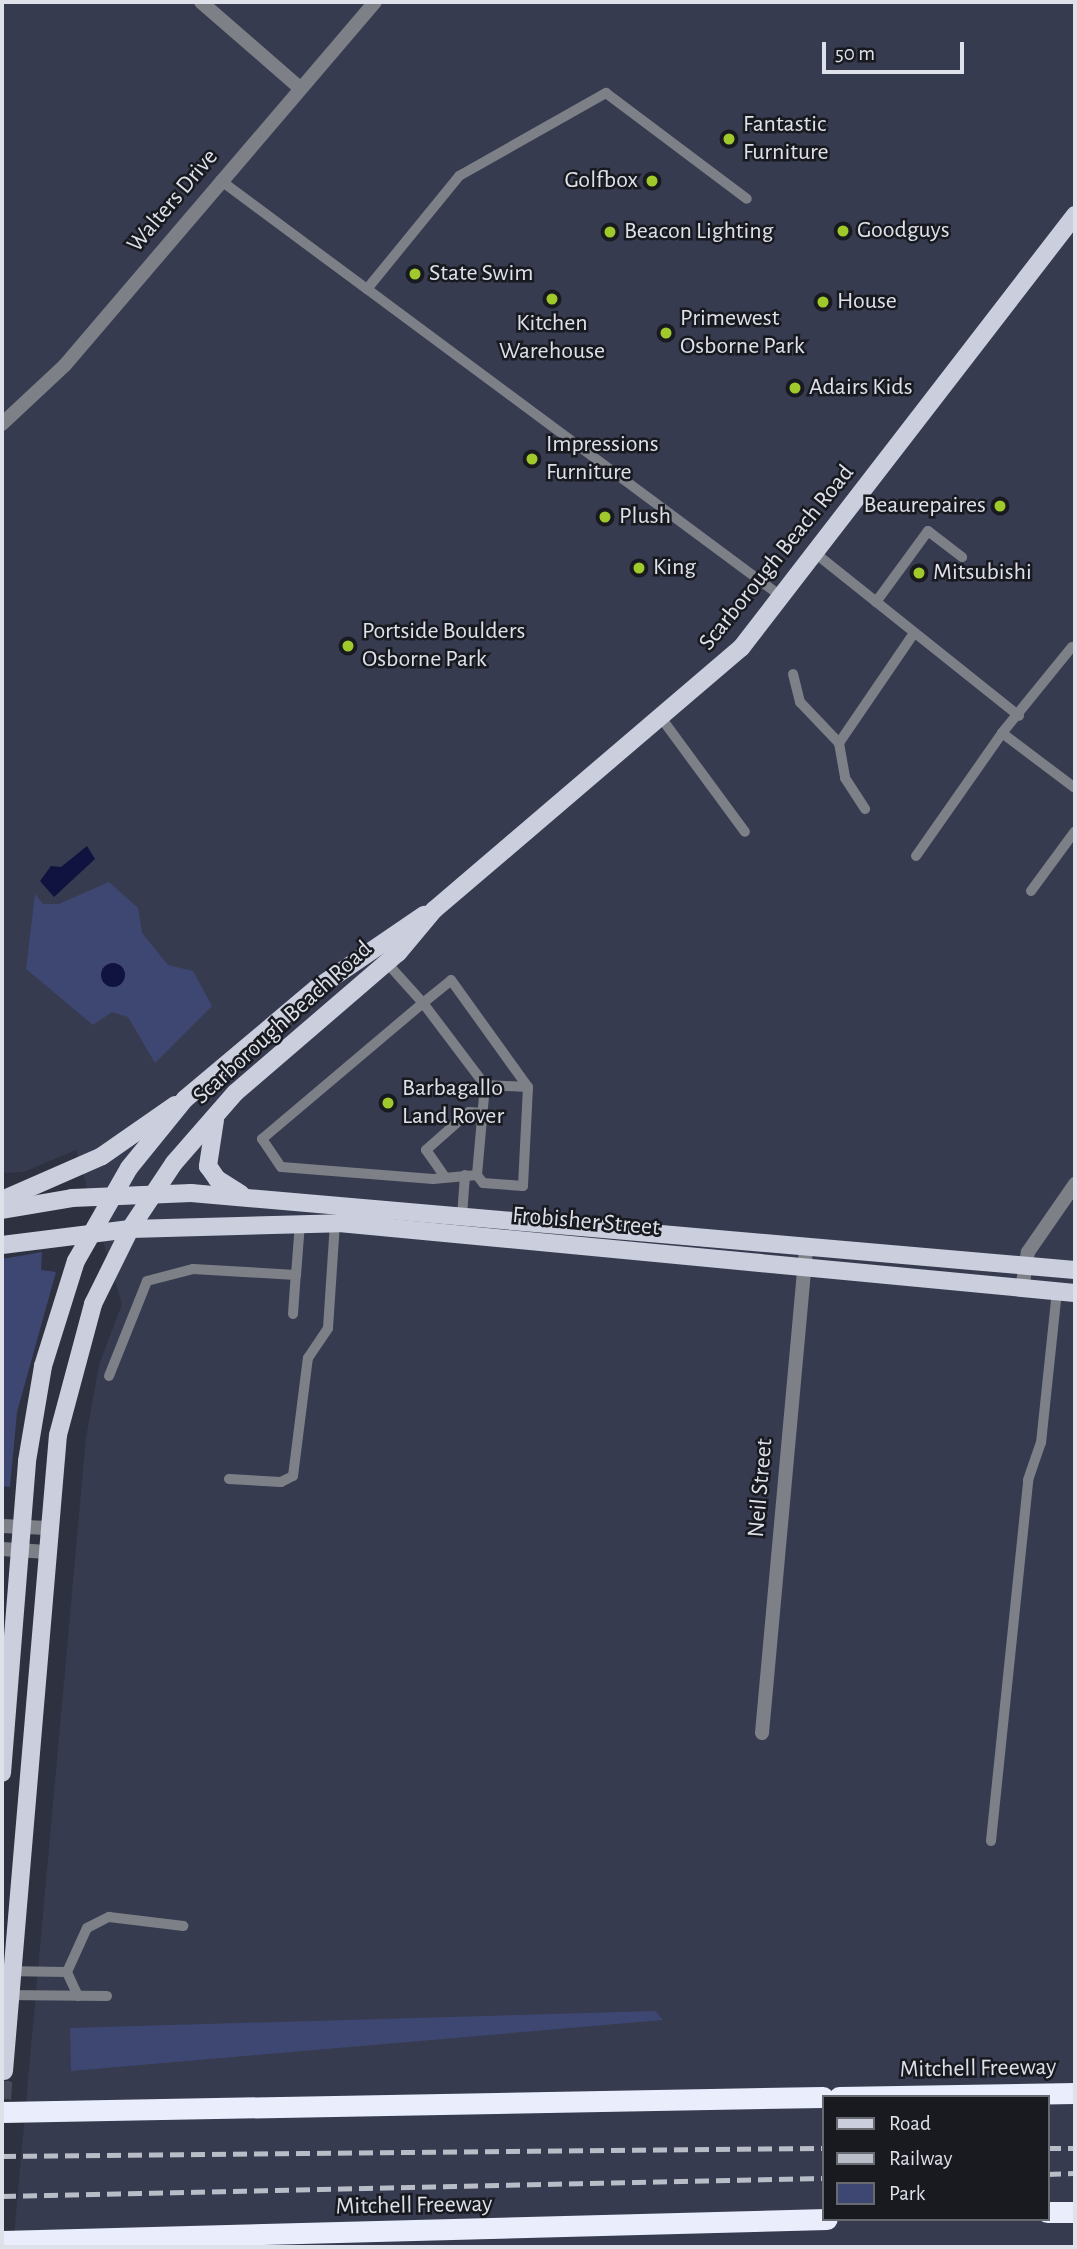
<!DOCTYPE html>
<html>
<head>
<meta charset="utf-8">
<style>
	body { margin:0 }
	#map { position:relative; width:1077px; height:2249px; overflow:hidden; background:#2e3240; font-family:"Alegreya Sans",sans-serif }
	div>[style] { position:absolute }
	.built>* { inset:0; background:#363b4f }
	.green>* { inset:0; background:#3e4772 }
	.water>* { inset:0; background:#101340 }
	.round { border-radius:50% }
	.primary-tunnel>* { height:18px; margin-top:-9px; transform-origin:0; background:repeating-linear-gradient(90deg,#484c5a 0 18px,transparent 0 27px) }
	.service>* { height:10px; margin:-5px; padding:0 5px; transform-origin:5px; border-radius:5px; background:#7e8088 }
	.minor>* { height:14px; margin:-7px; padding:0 7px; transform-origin:7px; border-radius:7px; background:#7e8088 }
	.primary>* { height:18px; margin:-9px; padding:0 9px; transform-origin:9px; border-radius:9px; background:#cacedd }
	.motorway>* { height:21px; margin:-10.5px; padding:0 10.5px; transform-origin:10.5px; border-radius:10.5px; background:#e9edfc }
	.rail>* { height:5px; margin-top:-2.5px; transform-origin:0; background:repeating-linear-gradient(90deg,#b9bdc7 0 14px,transparent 0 21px) }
	.dots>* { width:19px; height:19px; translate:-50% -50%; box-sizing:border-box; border:4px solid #181a20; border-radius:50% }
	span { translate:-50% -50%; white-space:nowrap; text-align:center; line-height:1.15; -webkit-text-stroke:5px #181a20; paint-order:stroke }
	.poi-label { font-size:24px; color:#dee1ea }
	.left { translate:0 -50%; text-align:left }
	.right { translate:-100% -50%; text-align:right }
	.street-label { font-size:24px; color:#dee1ea }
	.frame { position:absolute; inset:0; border:4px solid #dee1ea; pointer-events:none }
	.legend { position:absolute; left:822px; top:2095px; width:228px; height:126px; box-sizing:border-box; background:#181a20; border:2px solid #676a71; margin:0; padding:9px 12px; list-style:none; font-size:21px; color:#dee1ea }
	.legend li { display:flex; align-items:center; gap:14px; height:35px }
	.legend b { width:35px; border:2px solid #676a71 }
	.scale { position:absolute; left:822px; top:42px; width:142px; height:32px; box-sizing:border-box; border:4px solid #dee1ea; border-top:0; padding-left:9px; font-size:21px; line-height:24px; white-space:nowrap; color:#dee1ea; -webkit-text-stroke:5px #181a20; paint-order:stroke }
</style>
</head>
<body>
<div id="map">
	<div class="built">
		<i style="clip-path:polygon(evenodd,2px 2px,1075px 2px,1075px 2247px,13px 2247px,86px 1438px,99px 1365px,122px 1304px,76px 1150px,23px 1172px,2px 1173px,2px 2px,823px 2097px,1047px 2097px,1047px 2219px,823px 2219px,823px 2097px)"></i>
	</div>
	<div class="green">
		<i style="clip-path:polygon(109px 882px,138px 908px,142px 933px,168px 965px,193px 971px,212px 1006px,155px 1063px,128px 1017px,112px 1012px,93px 1025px,26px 969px,35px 894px,43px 904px,59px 904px)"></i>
		<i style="clip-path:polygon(42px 1252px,41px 1270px,56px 1272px,17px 1412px,10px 1487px,2px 1486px,2px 1259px)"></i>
		<i style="clip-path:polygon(655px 2011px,663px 2020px,71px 2071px,70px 2028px)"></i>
	</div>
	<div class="water">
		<i style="clip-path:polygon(87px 846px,95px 859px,54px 897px,40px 881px,51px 866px,61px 867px)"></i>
		<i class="round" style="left:101px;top:963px;width:24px;height:24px"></i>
	</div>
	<div class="primary-tunnel">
		<i style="left:2px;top:2099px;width:28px;rotate:-86deg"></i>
	</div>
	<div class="service">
		<i style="left:220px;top:180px;width:183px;rotate:36.6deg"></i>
		<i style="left:367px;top:289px;width:146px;rotate:-50.8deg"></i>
		<i style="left:459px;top:176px;width:169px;rotate:-29.5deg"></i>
		<i style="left:606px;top:93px;width:176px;rotate:36.9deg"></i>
		<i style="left:367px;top:289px;width:517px;rotate:36.58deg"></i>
		<i style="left:815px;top:553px;width:261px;rotate:38.6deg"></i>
		<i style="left:876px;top:602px;width:88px;rotate:-53.8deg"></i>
		<i style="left:928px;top:531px;width:43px;rotate:37.4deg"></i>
		<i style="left:793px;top:674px;width:29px;rotate:76deg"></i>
		<i style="left:800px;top:702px;width:57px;rotate:46.4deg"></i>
		<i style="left:839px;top:743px;width:133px;rotate:-55.7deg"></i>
		<i style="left:662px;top:719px;width:140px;rotate:53.7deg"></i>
		<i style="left:1002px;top:733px;width:111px;rotate:-50.9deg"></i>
		<i style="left:839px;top:743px;width:36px;rotate:80deg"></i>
		<i style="left:845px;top:778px;width:37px;rotate:57deg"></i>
		<i style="left:916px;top:856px;width:150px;rotate:-55deg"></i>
		<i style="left:1002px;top:733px;width:91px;rotate:37deg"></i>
		<i style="left:1031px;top:891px;width:74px;rotate:-53.7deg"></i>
		<i style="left:387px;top:963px;width:54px;rotate:48deg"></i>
		<i style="left:423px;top:1003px;width:36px;rotate:-39deg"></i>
		<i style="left:451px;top:980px;width:132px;rotate:54.3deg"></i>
		<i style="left:528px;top:1087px;width:99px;rotate:92.9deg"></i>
		<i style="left:523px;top:1186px;width:40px;rotate:-175.7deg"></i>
		<i style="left:483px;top:1183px;width:10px;rotate:-127deg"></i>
		<i style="left:423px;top:1003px;width:103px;rotate:52.9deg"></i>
		<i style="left:485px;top:1085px;width:90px;rotate:95.1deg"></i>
		<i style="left:477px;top:1175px;width:44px;rotate:174.8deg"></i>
		<i style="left:433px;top:1179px;width:152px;rotate:-175.5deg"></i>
		<i style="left:281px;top:1167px;width:34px;rotate:-124deg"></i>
		<i style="left:262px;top:1139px;width:211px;rotate:-40.2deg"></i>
		<i style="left:485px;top:1085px;width:43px;rotate:2.7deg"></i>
		<i style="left:445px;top:1177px;width:33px;rotate:-125deg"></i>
		<i style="left:426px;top:1150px;width:57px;rotate:-41.5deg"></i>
		<i style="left:469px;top:1112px;width:13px;rotate:4deg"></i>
		<i style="left:462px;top:1216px;width:41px;rotate:-85.8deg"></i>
		<i style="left:293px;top:1314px;width:39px;rotate:-86deg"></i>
		<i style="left:109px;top:1376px;width:102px;rotate:-68.2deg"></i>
		<i style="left:147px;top:1281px;width:48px;rotate:-14.6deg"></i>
		<i style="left:193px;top:1269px;width:103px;rotate:3.3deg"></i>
		<i style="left:296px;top:1275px;width:52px;rotate:-85.6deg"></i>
		<i style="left:229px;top:1479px;width:52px;rotate:3.3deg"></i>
		<i style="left:281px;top:1482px;width:13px;rotate:-27deg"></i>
		<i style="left:293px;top:1476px;width:119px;rotate:-82.8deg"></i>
		<i style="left:308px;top:1358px;width:36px;rotate:-56deg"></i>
		<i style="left:328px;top:1328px;width:105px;rotate:-86.2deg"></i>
		<i style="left:991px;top:1841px;width:363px;rotate:-84.1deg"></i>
		<i style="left:1028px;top:1480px;width:39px;rotate:-71deg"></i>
		<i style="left:1041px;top:1443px;width:152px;rotate:-84deg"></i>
		<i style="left:2px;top:1971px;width:65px;rotate:0.9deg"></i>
		<i style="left:5px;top:1995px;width:102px;rotate:0.6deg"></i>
		<i style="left:78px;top:1996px;width:26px;rotate:-115deg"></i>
		<i style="left:67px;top:1972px;width:48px;rotate:-65.6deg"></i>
		<i style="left:87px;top:1928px;width:25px;rotate:-27deg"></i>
		<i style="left:109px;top:1917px;width:75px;rotate:6.9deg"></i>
	</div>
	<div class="minor">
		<i style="left:201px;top:2px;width:131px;rotate:41deg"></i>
		<i style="left:2px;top:424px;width:86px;rotate:-43.1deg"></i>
		<i style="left:65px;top:365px;width:477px;rotate:-49.5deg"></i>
		<i style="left:1022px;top:1289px;width:37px;rotate:-81deg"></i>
		<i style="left:1028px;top:1252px;width:83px;rotate:-55.3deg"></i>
		<i style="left:2px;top:1526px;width:46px;rotate:2.5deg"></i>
		<i style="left:2px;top:1549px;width:45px;rotate:3.8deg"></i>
		<i style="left:762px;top:1733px;width:489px;rotate:-84.8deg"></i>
	</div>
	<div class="primary">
		<i style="left:215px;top:1120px;width:47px;rotate:98.7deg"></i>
		<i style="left:208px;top:1166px;width:16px;rotate:55deg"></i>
		<i style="left:217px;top:1179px;width:28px;rotate:32deg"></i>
		<i style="left:2px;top:1200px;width:109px;rotate:-23.7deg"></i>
		<i style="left:102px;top:1156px;width:89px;rotate:-34.9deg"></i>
		<i style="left:2px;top:1210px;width:71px;rotate:-9.7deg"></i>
		<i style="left:72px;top:1198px;width:119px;rotate:-2.4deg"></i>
		<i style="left:191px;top:1193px;width:887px;rotate:4.98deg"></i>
		<i style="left:2px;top:1245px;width:129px;rotate:-7.1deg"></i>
		<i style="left:130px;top:1229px;width:209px;rotate:-1.6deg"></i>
		<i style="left:339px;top:1223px;width:739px;rotate:5.43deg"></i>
		<i style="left:2px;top:1773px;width:313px;rotate:-85.4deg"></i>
		<i style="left:27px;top:1461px;width:96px;rotate:-80.4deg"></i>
		<i style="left:43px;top:1366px;width:110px;rotate:-72.6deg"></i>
		<i style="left:76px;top:1261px;width:107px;rotate:-60.3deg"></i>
		<i style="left:129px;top:1168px;width:89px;rotate:-50.9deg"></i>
		<i style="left:185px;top:1099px;width:172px;rotate:-40.1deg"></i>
		<i style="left:317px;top:988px;width:130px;rotate:-34.3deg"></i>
		<i style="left:4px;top:2071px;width:638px;rotate:-85.15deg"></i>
		<i style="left:58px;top:1435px;width:136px;rotate:-75deg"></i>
		<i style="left:93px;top:1304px;width:84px;rotate:-63.7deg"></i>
		<i style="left:130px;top:1229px;width:79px;rotate:-56.3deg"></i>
		<i style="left:174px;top:1163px;width:93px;rotate:-48.9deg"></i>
		<i style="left:235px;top:1093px;width:215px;rotate:-40.7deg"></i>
		<i style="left:398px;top:953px;width:56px;rotate:-50.1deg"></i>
		<i style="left:434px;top:910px;width:404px;rotate:-40.5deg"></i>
		<i style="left:741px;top:648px;width:547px;rotate:-52.35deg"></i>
	</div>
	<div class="motorway">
		<i style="left:839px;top:2097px;width:236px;rotate:-1deg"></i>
		<i style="left:2px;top:2112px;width:821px;rotate:-1.05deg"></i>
		<i style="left:1047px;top:2212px;width:28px"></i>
		<i style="left:2px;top:2241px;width:825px;rotate:-1.53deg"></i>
	</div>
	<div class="rail">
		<i style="left:1047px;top:2148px;width:28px"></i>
		<i style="left:2px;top:2156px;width:821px;rotate:-0.56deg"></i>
		<i style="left:1047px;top:2174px;width:28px;rotate:-2deg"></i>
		<i style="left:2px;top:2196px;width:821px;rotate:-1.26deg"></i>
	</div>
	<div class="dots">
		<i style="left:729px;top:139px;background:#a0c92c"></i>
		<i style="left:652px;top:181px;background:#a0c92c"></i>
		<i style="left:843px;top:231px;background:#a0c92c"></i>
		<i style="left:610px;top:232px;background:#a0c92c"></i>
		<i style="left:415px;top:274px;background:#a0c92c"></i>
		<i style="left:552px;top:299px;background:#a0c92c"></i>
		<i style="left:823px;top:302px;background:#a0c92c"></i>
		<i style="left:666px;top:333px;background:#a0c92c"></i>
		<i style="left:795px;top:388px;background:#a0c92c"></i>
		<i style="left:532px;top:459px;background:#a0c92c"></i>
		<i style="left:1000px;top:506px;background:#a0c92c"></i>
		<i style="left:605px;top:517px;background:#a0c92c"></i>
		<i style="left:639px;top:568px;background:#a0c92c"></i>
		<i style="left:919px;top:573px;background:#a0c92c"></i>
		<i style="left:348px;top:646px;background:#a0c92c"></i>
		<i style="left:388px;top:1103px;background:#a0c92c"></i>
	</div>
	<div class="poi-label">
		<span class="left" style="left:743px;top:139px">Fantastic<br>Furniture</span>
		<span class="right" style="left:638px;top:181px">Golfbox</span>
		<span class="left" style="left:857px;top:231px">Goodguys</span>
		<span class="left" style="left:624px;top:232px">Beacon Lighting</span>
		<span class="left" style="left:429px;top:274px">State Swim</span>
		<span class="left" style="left:837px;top:302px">House</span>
		<span class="left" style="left:680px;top:333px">Primewest<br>Osborne Park</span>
		<span style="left:552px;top:338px">Kitchen<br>Warehouse</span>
		<span class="left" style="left:809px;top:388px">Adairs Kids</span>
		<span class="left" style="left:546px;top:459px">Impressions<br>Furniture</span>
		<span class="right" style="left:986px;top:506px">Beaurepaires</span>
		<span class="left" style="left:619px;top:517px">Plush</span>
		<span class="left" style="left:653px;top:568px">King</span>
		<span class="left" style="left:933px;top:573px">Mitsubishi</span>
		<span class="left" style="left:362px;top:646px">Portside Boulders<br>Osborne Park</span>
		<span class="left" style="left:402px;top:1103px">Barbagallo<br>Land Rover</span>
	</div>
	<div class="street-label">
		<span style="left:173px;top:201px;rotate:-50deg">Walters Drive</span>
		<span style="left:777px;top:558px;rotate:-51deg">Scarborough Beach Road</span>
		<span style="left:283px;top:1023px;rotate:-42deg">Scarborough Beach Road</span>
		<span style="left:586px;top:1222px;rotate:5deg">Frobisher Street</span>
		<span style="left:761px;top:1488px;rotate:-85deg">Neil Street</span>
		<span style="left:978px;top:2069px;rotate:-1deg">Mitchell Freeway</span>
		<span style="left:414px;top:2206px;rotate:-1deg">Mitchell Freeway</span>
	</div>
	<div class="frame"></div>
	<ul class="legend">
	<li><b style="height:9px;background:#cacedd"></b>Road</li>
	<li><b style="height:9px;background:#b9bdc7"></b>Railway</li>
	<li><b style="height:19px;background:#3e4772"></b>Park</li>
	</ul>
	<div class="scale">50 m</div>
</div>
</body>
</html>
